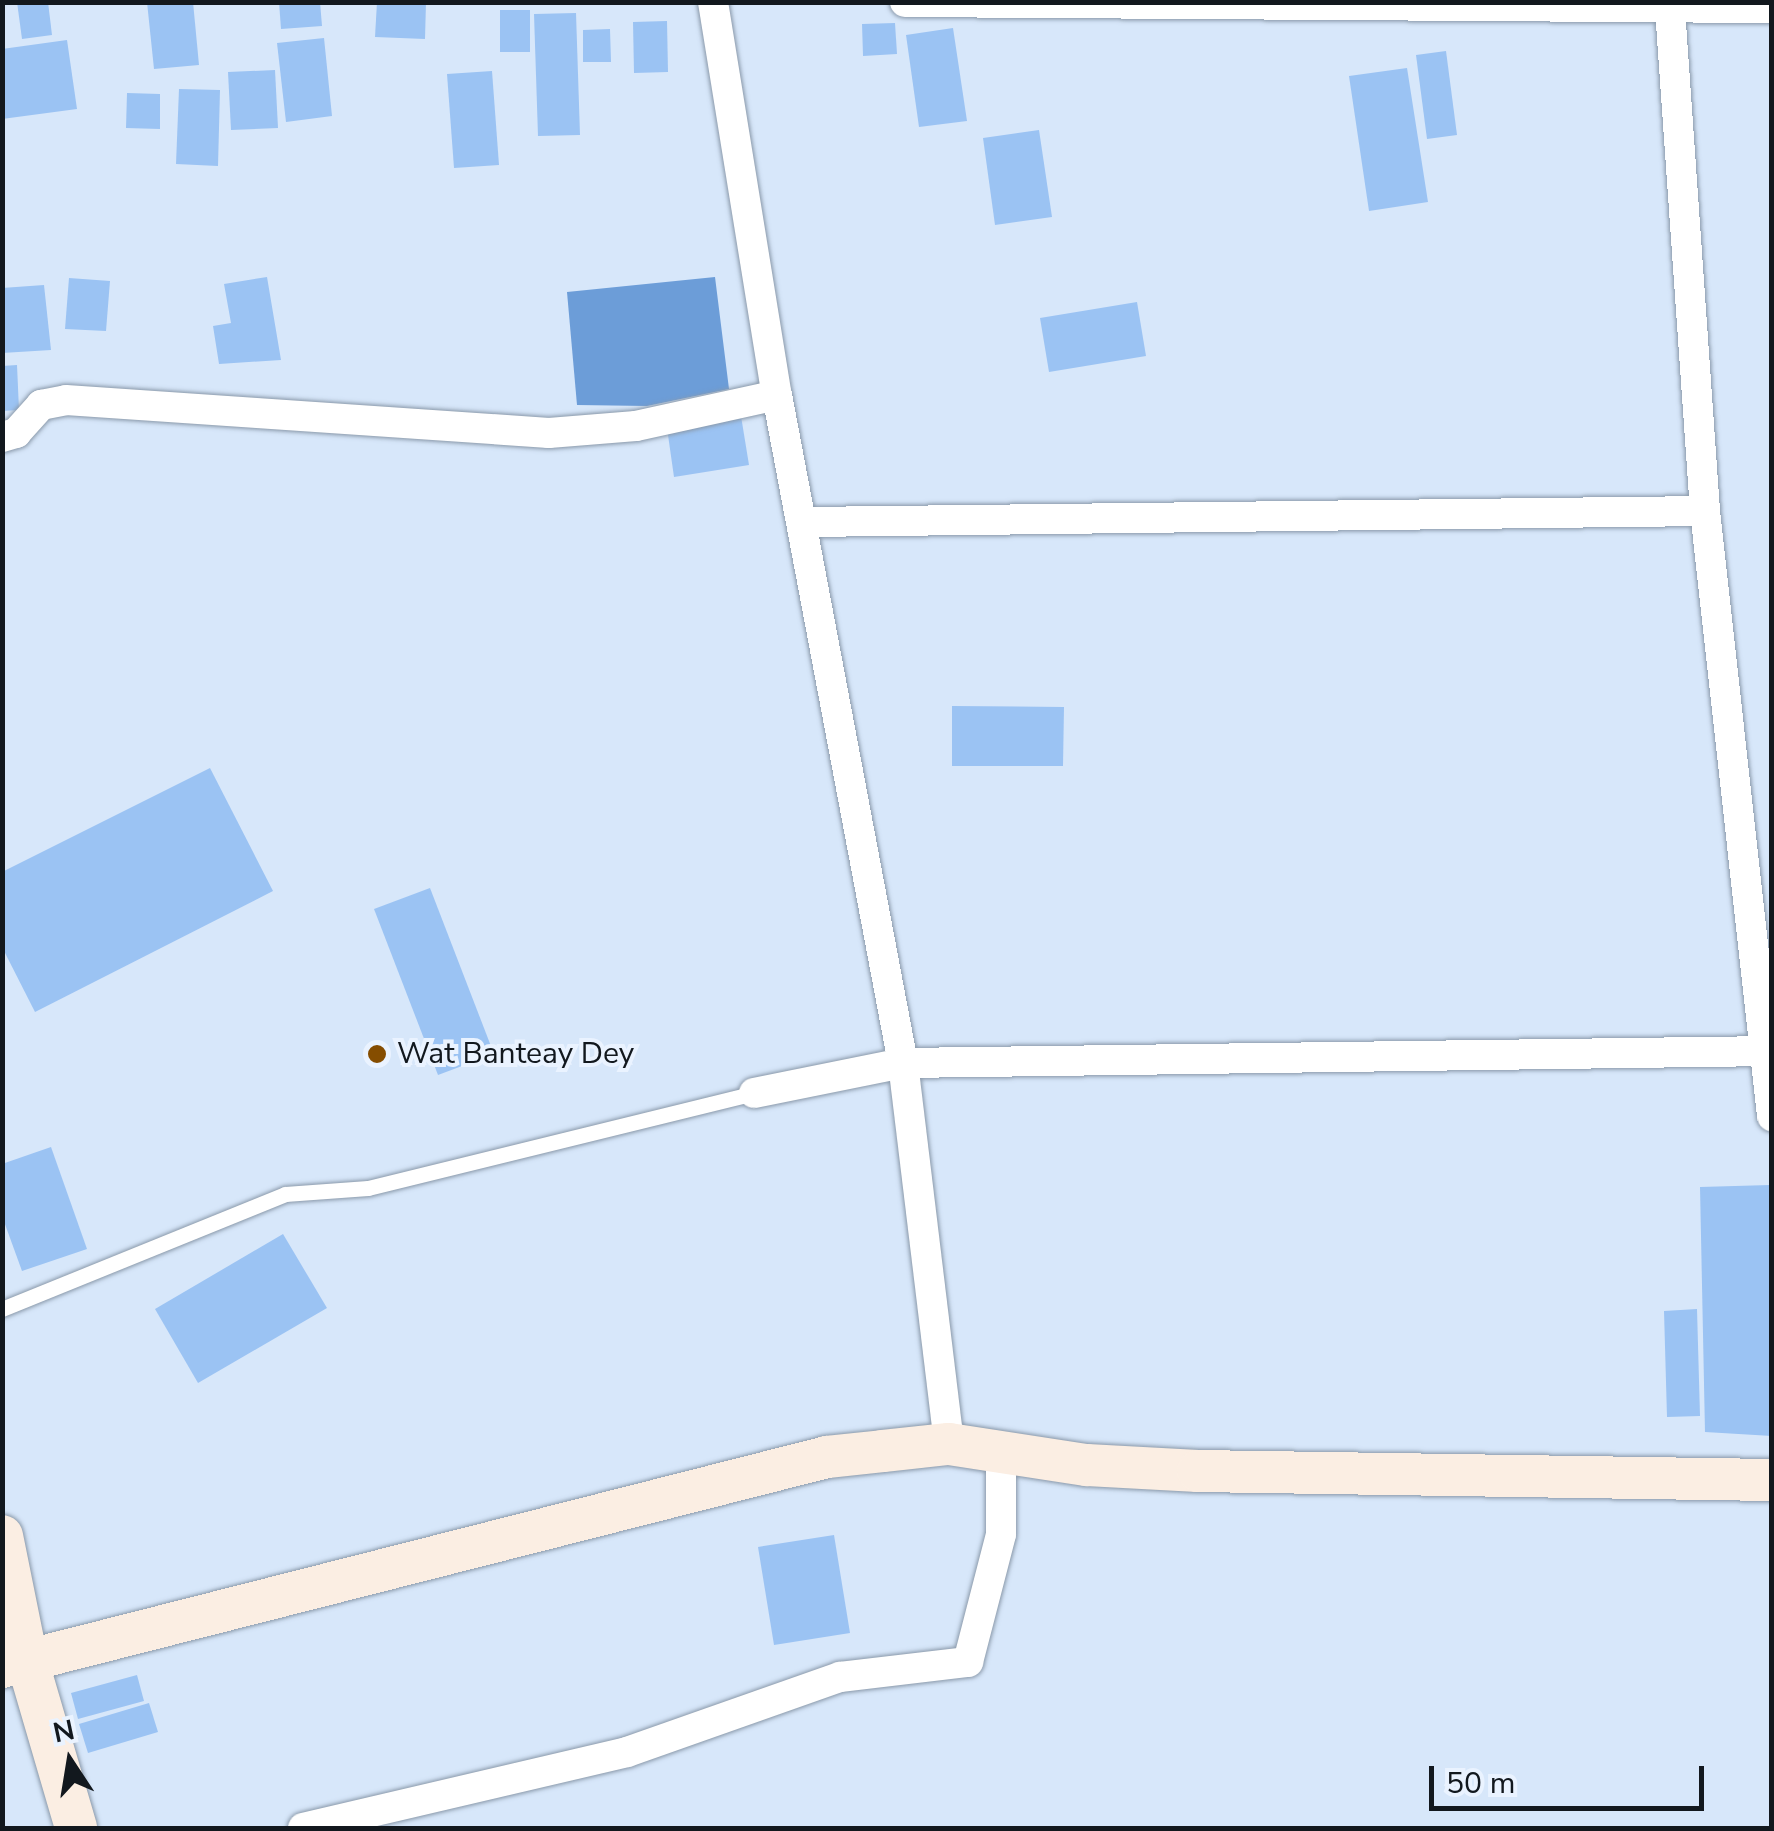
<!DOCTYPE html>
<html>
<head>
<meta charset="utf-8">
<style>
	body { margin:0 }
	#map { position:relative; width:1774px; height:1831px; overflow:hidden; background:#d7e7fa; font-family:"Nunito Sans",sans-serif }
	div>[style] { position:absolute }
	.water>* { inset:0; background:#6c9dd8 }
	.building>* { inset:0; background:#9bc3f3 }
	.roads { filter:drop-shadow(0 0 2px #8a99aa) drop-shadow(0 0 2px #8a99aa) }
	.lane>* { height:15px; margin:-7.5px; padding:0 7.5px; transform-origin:7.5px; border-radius:7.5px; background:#fff }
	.street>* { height:30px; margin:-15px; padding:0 15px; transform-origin:15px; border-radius:15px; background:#fff }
	.secondary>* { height:42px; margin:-21px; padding:0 21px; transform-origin:21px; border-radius:21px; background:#fbeee3 }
	.dots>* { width:28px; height:28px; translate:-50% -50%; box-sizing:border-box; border:5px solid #eaf3ff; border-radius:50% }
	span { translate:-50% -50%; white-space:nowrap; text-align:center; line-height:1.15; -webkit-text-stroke:8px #eaf3ff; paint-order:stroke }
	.poi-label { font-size:30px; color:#12181e }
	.left { translate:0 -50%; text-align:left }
	.frame { position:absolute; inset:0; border:5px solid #12181e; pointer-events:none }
	.north { position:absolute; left:20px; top:1711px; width:100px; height:100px; -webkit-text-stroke:8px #eaf3ff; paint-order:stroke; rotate:348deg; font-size:28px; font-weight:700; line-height:40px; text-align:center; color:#12181e }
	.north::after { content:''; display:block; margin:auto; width:35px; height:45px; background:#12181e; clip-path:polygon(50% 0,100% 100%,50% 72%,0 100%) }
	.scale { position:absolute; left:1429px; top:1766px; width:275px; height:45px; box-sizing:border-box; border:5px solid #12181e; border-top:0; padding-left:12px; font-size:30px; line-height:35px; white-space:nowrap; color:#12181e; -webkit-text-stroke:8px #eaf3ff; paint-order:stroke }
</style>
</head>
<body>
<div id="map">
	<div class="water">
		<i style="clip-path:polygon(715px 277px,729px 389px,647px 406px,577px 405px,567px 292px)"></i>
	</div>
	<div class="building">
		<i style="clip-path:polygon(17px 2px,48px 2px,52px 35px,22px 39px)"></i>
		<i style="clip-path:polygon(147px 2px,193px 2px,199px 65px,154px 69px)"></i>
		<i style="clip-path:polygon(279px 2px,320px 2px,322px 26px,281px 29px)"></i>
		<i style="clip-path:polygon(377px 2px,426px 2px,425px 39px,375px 37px)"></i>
		<i style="clip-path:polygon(500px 10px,530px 10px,530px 52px,500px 52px)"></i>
		<i style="clip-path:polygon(576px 13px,580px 135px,538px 136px,534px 14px)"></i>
		<i style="clip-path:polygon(667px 21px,668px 72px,634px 73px,633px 22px)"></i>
		<i style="clip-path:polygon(895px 23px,897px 54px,863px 56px,862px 24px)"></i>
		<i style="clip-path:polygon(953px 28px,967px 121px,919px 127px,906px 35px)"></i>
		<i style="clip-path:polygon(610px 29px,611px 62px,583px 62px,583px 30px)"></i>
		<i style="clip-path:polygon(324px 38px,332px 116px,286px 122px,277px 43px)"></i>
		<i style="clip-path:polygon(67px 40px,77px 109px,2px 119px,2px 49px)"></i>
		<i style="clip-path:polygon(1446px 51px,1457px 135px,1427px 139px,1416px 55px)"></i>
		<i style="clip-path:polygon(1407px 68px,1428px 202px,1369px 211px,1349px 76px)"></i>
		<i style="clip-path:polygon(275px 70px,278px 128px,231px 130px,228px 72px)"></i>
		<i style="clip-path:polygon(492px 71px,499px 165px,454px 168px,447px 74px)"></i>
		<i style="clip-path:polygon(179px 89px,220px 90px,218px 166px,176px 164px)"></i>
		<i style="clip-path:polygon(127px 93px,160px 94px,160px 129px,126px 128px)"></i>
		<i style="clip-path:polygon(1039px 130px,1052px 217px,995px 225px,983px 138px)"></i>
		<i style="clip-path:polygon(267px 277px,281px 360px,219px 364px,213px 326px,231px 323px,224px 284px)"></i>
		<i style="clip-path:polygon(69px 278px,110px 281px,106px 331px,65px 329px)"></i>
		<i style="clip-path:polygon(44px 285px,51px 350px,2px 353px,2px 288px)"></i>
		<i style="clip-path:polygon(1137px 302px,1146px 356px,1049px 372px,1040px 318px)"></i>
		<i style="clip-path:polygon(17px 365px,19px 410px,2px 411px,2px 366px)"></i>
		<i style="clip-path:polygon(741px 416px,749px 465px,674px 477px,667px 428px)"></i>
		<i style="clip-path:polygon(952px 706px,1064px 707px,1063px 766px,952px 766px)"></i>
		<i style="clip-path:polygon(210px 768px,273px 891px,35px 1012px,2px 947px,2px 872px)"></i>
		<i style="clip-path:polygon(430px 888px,494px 1054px,438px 1075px,374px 909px)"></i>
		<i style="clip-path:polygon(51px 1147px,87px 1249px,22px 1271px,2px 1216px,2px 1164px)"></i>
		<i style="clip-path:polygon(1770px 1185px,1772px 1436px,1705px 1432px,1700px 1187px)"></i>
		<i style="clip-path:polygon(283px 1234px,327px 1308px,198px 1383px,155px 1309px)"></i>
		<i style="clip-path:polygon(1697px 1309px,1700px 1416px,1667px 1417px,1664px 1311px)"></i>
		<i style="clip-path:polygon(834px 1535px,850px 1633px,774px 1645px,758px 1547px)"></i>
		<i style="clip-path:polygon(137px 1675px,144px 1701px,78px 1719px,71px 1693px)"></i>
		<i style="clip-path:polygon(149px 1703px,158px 1732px,88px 1753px,79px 1724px)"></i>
	</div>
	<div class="roads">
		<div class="lane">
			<i style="left:2px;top:1309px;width:305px;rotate:-22.1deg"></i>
			<i style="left:285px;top:1194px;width:83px;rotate:-4.1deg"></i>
			<i style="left:368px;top:1188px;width:398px;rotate:-13.8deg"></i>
		</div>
		<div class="street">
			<i style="left:713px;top:2px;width:398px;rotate:80.8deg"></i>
			<i style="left:777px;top:395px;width:680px;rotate:79.32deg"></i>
			<i style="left:903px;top:1063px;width:384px;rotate:83.1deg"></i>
			<i style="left:905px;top:2px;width:867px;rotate:0.4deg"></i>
			<i style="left:1670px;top:9px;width:503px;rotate:86.01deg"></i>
			<i style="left:1705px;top:511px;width:609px;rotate:83.68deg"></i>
			<i style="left:2px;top:437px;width:15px;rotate:-16deg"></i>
			<i style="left:16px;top:433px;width:38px;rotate:-48deg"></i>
			<i style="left:41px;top:405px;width:25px;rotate:-11deg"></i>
			<i style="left:66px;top:400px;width:484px;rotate:3.9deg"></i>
			<i style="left:549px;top:433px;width:87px;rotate:-4.6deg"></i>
			<i style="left:636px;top:426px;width:144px;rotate:-12.4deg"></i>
			<i style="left:806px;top:522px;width:899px;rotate:-0.7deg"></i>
			<i style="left:754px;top:1093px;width:152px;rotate:-11.4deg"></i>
			<i style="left:903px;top:1063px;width:869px;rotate:-0.79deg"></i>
			<i style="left:303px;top:1828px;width:333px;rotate:-13.2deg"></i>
			<i style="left:627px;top:1752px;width:226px;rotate:-19.4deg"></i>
			<i style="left:840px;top:1677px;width:129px;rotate:-6.7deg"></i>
			<i style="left:968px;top:1662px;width:132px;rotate:-75.5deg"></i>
			<i style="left:1001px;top:1534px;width:83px;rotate:-90deg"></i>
		</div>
		<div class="secondary">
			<i style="left:2px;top:1536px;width:126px;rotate:78.6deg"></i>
			<i style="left:27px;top:1660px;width:175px;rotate:73.7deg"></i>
			<i style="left:2px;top:1667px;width:851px;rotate:-14.28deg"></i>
			<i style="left:827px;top:1457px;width:56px;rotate:-6.1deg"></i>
			<i style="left:883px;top:1451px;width:66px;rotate:-6.1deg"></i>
			<i style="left:949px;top:1444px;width:140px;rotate:8.7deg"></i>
			<i style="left:1087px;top:1465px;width:111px;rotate:3.1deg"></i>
			<i style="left:1198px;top:1471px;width:574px;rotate:0.9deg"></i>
		</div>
	</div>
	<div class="dots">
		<i style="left:377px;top:1054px;background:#854d00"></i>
	</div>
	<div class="poi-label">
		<span class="left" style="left:397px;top:1054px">Wat Banteay Dey</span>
	</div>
	<div class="frame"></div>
	<div class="north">N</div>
	<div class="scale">50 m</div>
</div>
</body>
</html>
